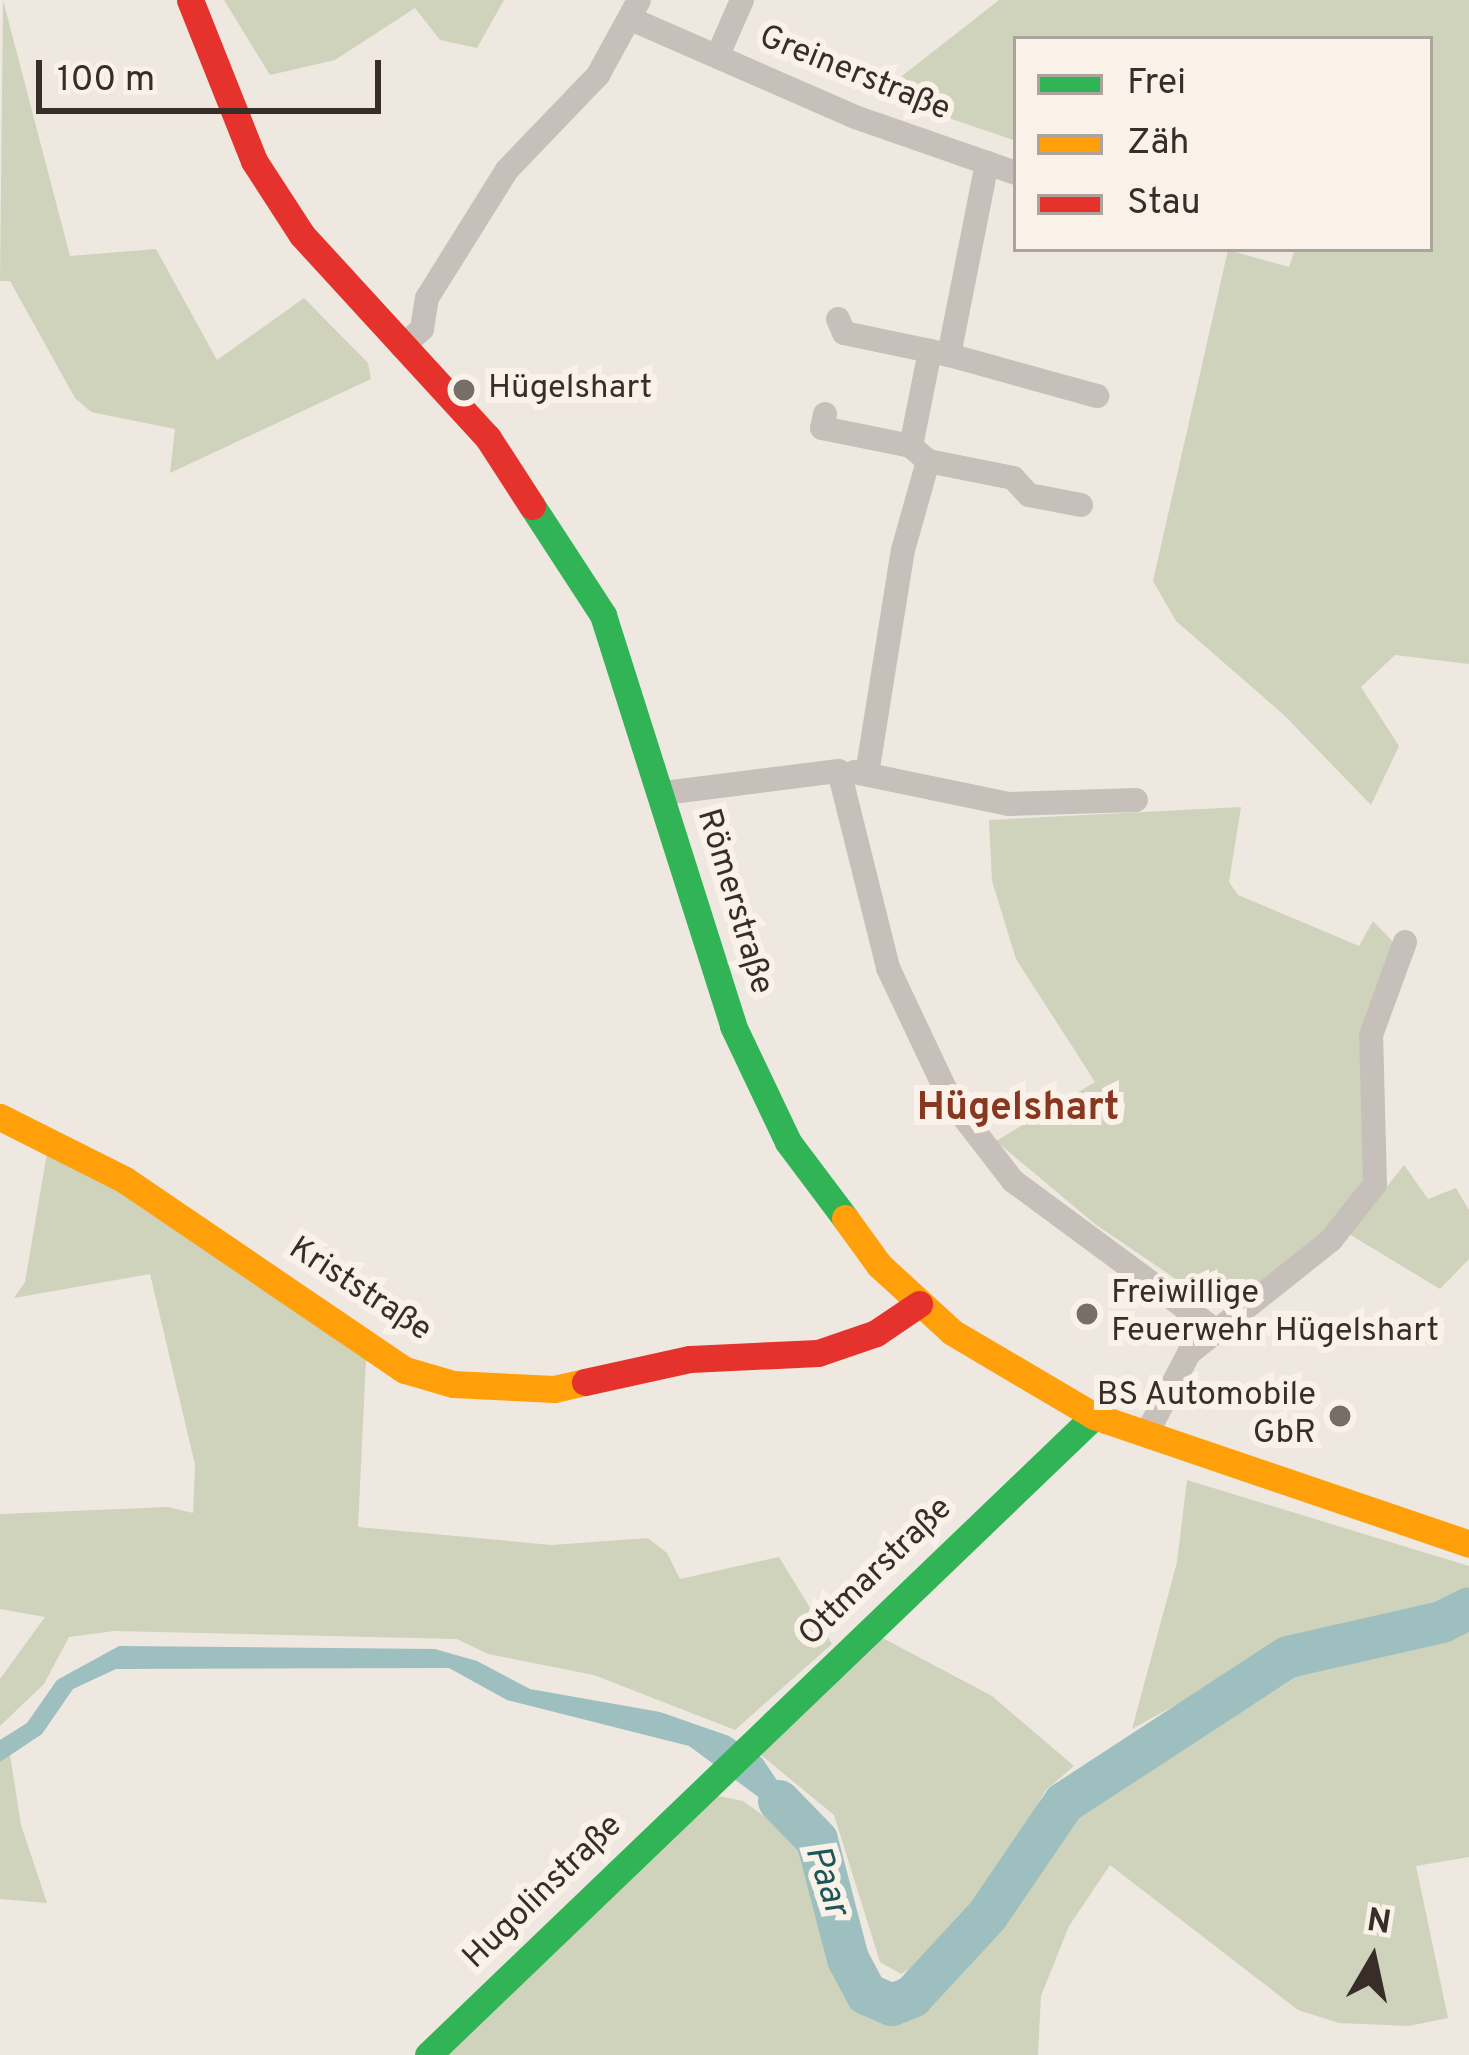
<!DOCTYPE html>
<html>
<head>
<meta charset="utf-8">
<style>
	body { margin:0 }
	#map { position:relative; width:1469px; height:2055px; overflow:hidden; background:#eee8e1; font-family:Overpass,sans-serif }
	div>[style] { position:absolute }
	.green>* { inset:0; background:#cfd3bb }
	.water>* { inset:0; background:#9dbfbf }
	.river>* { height:42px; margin:-21px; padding:0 21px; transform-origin:21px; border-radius:21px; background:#9dbfbf }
	.street>* { height:24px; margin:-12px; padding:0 12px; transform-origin:12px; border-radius:12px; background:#c7c0ba }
	.fast>* { height:27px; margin:-13.5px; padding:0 13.5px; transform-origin:13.5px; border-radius:13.5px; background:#30b455 }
	.slow>* { height:27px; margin:-13.5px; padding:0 13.5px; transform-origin:13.5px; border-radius:13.5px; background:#ff9f0a }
	.jam>* { height:27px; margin:-13.5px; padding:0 13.5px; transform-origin:13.5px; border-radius:13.5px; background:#e5322d }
	.dots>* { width:33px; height:33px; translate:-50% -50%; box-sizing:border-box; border:6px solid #faf2e9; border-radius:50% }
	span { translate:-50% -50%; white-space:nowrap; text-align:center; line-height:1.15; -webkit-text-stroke:12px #faf2e9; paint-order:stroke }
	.street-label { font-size:33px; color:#382d28 }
	.poi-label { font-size:33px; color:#382d28 }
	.left { translate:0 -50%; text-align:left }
	.right { translate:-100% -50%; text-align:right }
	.water-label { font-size:36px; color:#1d565a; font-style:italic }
	.quarter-label { font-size:39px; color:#883820; font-weight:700 }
	.legend { position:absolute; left:1013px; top:36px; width:420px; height:216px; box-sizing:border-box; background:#faf2e9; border:3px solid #aca39c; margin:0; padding:15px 21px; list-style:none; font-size:36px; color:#382d28 }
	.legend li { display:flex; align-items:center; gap:24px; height:60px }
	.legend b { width:60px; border:3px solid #aca39c }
	.north { position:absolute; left:1313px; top:1899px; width:120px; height:120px; -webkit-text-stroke:9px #faf2e9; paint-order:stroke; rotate:9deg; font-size:33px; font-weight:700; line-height:48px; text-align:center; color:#382d28 }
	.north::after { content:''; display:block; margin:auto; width:42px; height:54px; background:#382d28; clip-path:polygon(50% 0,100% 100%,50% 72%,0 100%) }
	.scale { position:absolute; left:36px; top:60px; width:345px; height:54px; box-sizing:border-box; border:6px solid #382d28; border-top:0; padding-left:15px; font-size:36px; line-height:42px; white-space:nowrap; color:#382d28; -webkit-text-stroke:9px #faf2e9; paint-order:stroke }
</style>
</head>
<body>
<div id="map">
	<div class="green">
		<i style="clip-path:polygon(3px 0,70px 256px,156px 249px,217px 360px,304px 298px,368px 363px,371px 379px,170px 473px,175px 429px,91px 412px,75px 398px,10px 281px,0 281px)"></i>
		<i style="clip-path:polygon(224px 0,504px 0,477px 48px,440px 40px,415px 8px,335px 60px,270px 75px)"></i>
		<i style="clip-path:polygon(999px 0,1469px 0,1469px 664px,1395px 655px,1361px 687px,1399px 746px,1371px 805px,1284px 715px,1176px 621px,1153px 581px,1228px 250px,1289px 267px,1295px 249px,1430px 249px,1430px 39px,1016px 39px,1016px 141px,879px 94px)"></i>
		<i style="clip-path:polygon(1241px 807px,1229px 882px,1238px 895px,1359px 946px,1373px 921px,1395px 944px,1366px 1013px,1361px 1051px,1370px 1138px,1363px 1182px,1343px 1218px,1232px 1304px,1217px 1307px,1095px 1224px,996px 1141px,1095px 1082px,1016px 959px,992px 881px,989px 820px)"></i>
		<i style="clip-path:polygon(47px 1153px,66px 1155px,366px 1360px,358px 1527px,552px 1545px,648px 1538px,667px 1553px,680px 1579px,779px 1557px,832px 1644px,735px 1730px,594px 1675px,488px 1654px,457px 1639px,114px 1631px,69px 1637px,44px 1684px,0 1726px,0 1679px,45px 1617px,0 1609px,0 1514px,168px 1507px,193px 1513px,195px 1465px,150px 1274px,14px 1298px,25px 1282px)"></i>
		<i style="clip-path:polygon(1404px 1165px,1428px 1199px,1456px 1188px,1469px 1210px,1469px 1259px,1440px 1289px,1349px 1234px)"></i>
		<i style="clip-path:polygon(1187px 1480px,1469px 1566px,1469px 1857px,1416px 1866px,1448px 2018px,1409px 2026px,1339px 2023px,1298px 2010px,1110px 1865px,1069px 1926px,1041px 1996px,1038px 2055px,443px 2055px,718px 1796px,743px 1801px,792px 1836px,821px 1881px,834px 1954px,858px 2010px,899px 2010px,925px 1996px,1006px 1908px,1064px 1826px,1295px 1678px,1261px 1658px,1132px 1729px,1177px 1562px)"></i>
		<i style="clip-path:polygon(877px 1635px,992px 1696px,1074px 1766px,1045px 1791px,997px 1881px,927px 1959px,901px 1974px,880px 1962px,834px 1815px,761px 1755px)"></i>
		<i style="clip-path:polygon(10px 1755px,21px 1825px,47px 1903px,0 1899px,0 1762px)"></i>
	</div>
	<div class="water">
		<i style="clip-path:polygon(119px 1646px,435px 1649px,477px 1661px,530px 1689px,660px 1712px,729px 1736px,762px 1758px,817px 1840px,689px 1746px,507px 1700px,449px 1668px,116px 1669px,73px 1689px,42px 1734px,0 1762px,0 1740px,27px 1723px,57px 1680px)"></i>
	</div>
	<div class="river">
		<i style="left:779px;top:1801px;width:54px;rotate:45.7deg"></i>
		<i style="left:817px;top:1840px;width:123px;rotate:75.4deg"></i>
		<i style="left:848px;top:1959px;width:40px;rotate:62deg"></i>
		<i style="left:867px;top:1994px;width:27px;rotate:24deg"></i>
		<i style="left:892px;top:2005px;width:22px;rotate:-22deg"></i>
		<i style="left:912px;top:1997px;width:110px;rotate:-47.2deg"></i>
		<i style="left:987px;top:1916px;width:137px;rotate:-55.7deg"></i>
		<i style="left:1064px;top:1803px;width:267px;rotate:-33.1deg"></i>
		<i style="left:1288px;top:1657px;width:158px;rotate:-12.8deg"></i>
		<i style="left:1442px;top:1622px;width:30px;rotate:-27deg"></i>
	</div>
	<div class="street">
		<i style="left:631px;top:19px;width:244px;rotate:23.6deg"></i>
		<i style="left:855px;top:117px;width:170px;rotate:19.2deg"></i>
		<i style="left:718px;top:55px;width:60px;rotate:-66.4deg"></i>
		<i style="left:838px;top:319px;width:15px;rotate:67deg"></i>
		<i style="left:844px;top:333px;width:88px;rotate:11.8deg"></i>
		<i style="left:402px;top:347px;width:27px;rotate:-42deg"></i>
		<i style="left:422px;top:329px;width:31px;rotate:-81deg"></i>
		<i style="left:427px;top:298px;width:151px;rotate:-58deg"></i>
		<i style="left:507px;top:170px;width:132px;rotate:-46.2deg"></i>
		<i style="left:598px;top:75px;width:85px;rotate:-61.3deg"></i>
		<i style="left:949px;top:355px;width:154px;rotate:15.5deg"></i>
		<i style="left:825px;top:414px;width:14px;rotate:102deg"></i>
		<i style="left:822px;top:428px;width:91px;rotate:11.4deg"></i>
		<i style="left:928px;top:461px;width:87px;rotate:11.3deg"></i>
		<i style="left:1013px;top:478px;width:23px;rotate:47deg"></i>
		<i style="left:1029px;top:495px;width:53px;rotate:10.9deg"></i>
		<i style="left:854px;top:772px;width:158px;rotate:11.7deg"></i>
		<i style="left:1009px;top:804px;width:127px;rotate:-1.8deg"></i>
		<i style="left:867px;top:774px;width:227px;rotate:-80.9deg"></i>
		<i style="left:903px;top:550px;width:92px;rotate:-74.3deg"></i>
		<i style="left:928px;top:461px;width:23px;rotate:-139deg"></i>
		<i style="left:911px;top:446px;width:97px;rotate:-78.7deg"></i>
		<i style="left:930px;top:351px;width:19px;rotate:12deg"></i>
		<i style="left:949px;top:355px;width:196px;rotate:-78.8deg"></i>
		<i style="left:664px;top:793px;width:176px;rotate:-7.2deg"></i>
		<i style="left:839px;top:771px;width:203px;rotate:76deg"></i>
		<i style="left:888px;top:968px;width:147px;rotate:64.7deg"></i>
		<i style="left:951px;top:1101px;width:101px;rotate:52.2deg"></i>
		<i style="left:1013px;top:1181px;width:251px;rotate:36.4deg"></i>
		<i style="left:1146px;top:1435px;width:93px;rotate:-62.3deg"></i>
		<i style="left:1189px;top:1353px;width:181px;rotate:-38.5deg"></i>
		<i style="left:1331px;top:1240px;width:71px;rotate:-51.8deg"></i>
		<i style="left:1375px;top:1184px;width:149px;rotate:-91.5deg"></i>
		<i style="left:1371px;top:1035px;width:99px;rotate:-69.9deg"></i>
	</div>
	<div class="fast">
		<i style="left:532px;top:506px;width:130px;rotate:56.9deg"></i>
		<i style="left:603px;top:615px;width:431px;rotate:72.4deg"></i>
		<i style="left:733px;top:1026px;width:128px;rotate:64.6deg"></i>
		<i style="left:788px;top:1142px;width:95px;rotate:53.1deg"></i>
		<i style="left:428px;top:2055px;width:923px;rotate:-43.81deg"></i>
	</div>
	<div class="slow">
		<i style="left:0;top:1117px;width:140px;rotate:26.7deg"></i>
		<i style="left:125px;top:1180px;width:338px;rotate:34.2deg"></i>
		<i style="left:405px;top:1370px;width:50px;rotate:16.3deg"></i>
		<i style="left:453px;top:1384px;width:101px;rotate:2.8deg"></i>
		<i style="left:554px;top:1389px;width:32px;rotate:-13deg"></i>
		<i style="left:845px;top:1218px;width:58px;rotate:54.1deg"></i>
		<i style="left:879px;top:1265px;width:99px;rotate:42.5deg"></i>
		<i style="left:952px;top:1332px;width:165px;rotate:30.6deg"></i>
		<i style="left:1094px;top:1416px;width:396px;rotate:18.8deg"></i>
	</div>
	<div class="jam">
		<i style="left:190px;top:0;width:173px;rotate:68.3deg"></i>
		<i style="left:254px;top:161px;width:88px;rotate:57deg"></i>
		<i style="left:302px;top:235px;width:275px;rotate:47.5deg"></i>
		<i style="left:488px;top:438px;width:81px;rotate:57.1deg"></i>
		<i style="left:585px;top:1382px;width:107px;rotate:-12.4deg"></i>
		<i style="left:690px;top:1359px;width:128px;rotate:-2.7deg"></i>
		<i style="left:818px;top:1353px;width:61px;rotate:-19deg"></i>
		<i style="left:876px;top:1333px;width:52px;rotate:-34deg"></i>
	</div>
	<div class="dots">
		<i style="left:464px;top:390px;background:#786e69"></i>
		<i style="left:1087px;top:1314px;background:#786e69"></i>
		<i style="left:1340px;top:1416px;background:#786e69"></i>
	</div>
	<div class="street-label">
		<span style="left:854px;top:75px;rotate:22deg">Greinerstraße</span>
		<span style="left:733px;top:902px;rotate:73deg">Römerstraße</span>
		<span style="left:359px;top:1291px;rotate:33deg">Kriststraße</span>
		<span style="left:877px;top:1573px;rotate:-44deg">Ottmarstraße</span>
		<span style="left:544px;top:1893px;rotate:-44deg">Hugolinstraße</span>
	</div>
	<div class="poi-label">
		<span class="left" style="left:488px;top:390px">Hügelshart</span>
		<span class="left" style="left:1111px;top:1314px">Freiwillige<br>Feuerwehr Hügelshart</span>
		<span class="right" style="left:1316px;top:1416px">BS Automobile<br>GbR</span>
	</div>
	<div class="water-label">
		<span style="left:825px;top:1881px;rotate:72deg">Paar</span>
	</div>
	<div class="quarter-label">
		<span style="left:1018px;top:1110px">Hügelshart</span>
	</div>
	<ul class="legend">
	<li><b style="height:15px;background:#30b455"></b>Frei</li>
	<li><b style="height:15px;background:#ff9f0a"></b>Zäh</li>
	<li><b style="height:15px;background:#e5322d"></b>Stau</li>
	</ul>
	<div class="north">N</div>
	<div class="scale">100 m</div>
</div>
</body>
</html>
